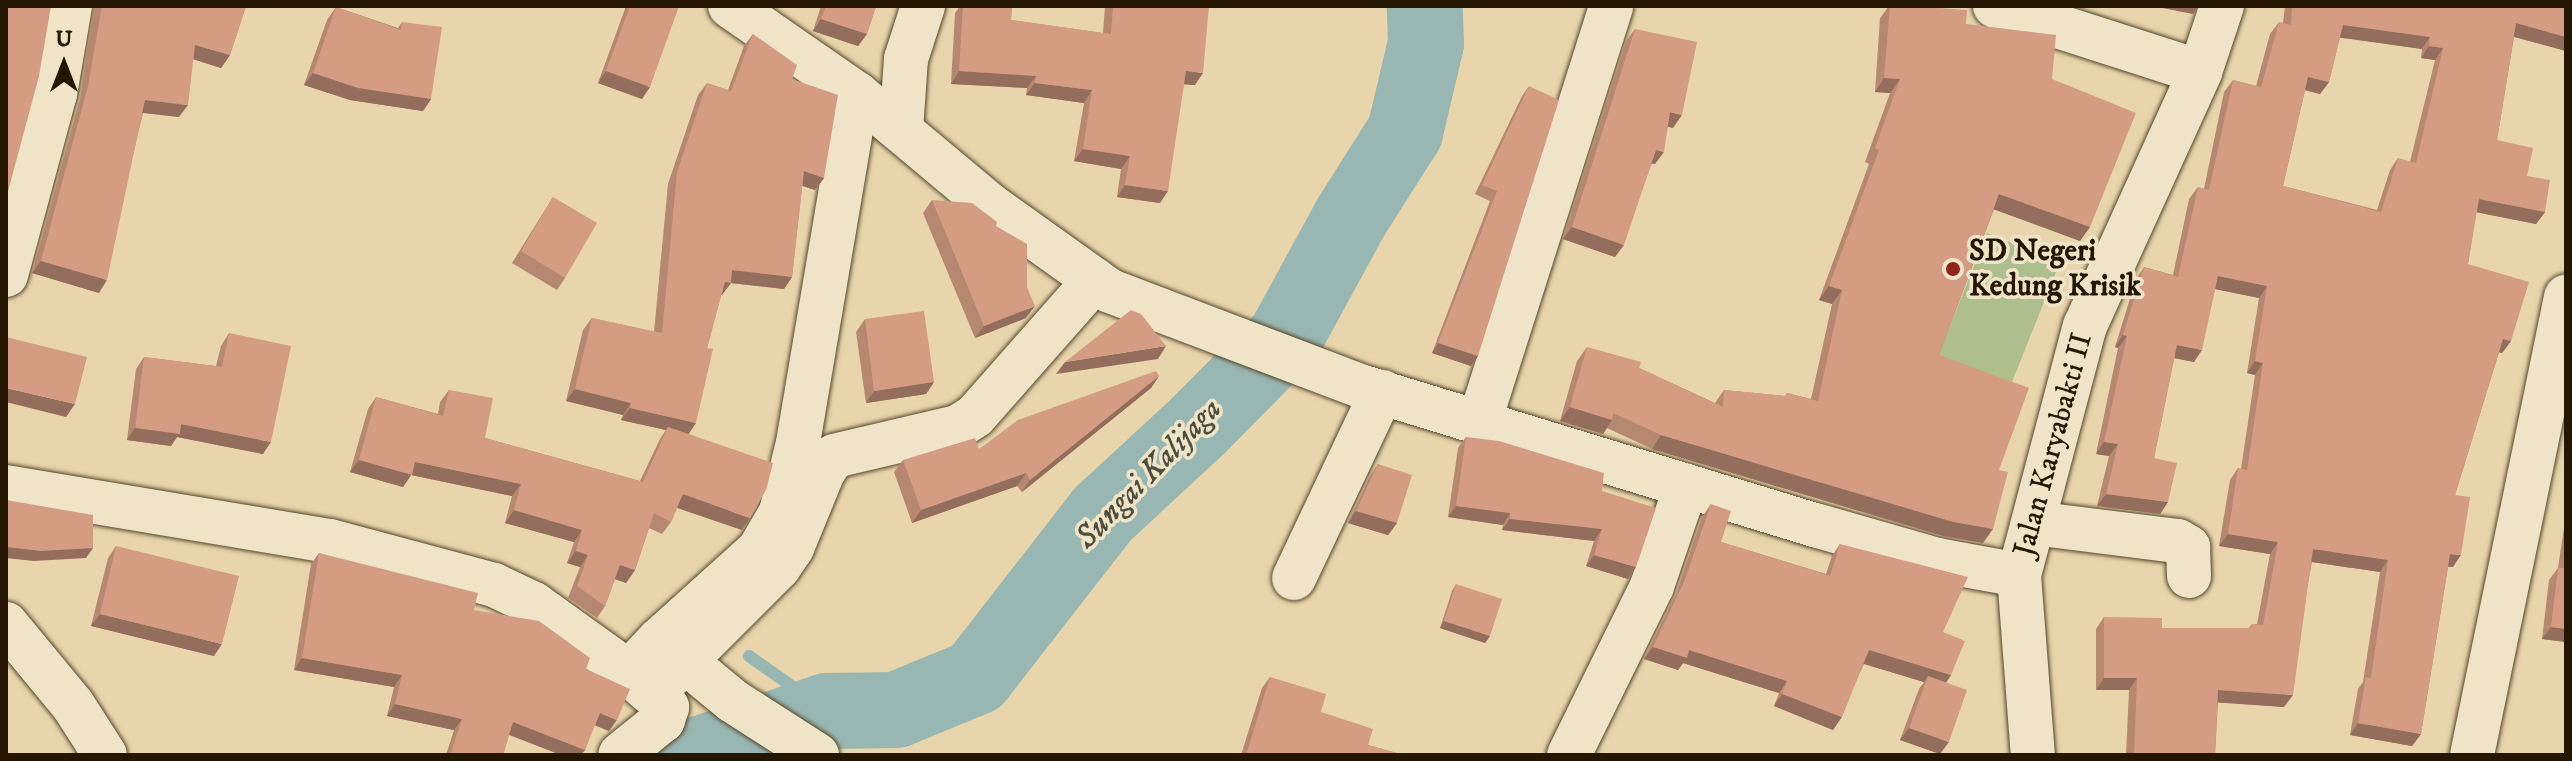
<!DOCTYPE html>
<html>
<head>
<meta charset="utf-8">
<style>
	body { margin:0 }
	#map { position:relative; width:2572px; height:761px; overflow:hidden; background:#e8d5ab; font-family:"IM FELL DW Pica",serif }
	div>[style] { position:absolute }
	.green>* { inset:0; background:#afbe8e }
	.stream>* { height:12px; margin:-6px; padding:0 6px; transform-origin:6px; border-radius:6px; background:#99b7b2 }
	.river>* { height:76px; margin:-38px; padding:0 38px; transform-origin:38px; border-radius:38px; background:#99b7b2 }
	.roads { filter:drop-shadow(0 0 2px #56462c) drop-shadow(0 0 2px #56462c) }
	.street>* { height:44px; margin:-22px; padding:0 22px; transform-origin:22px; border-radius:22px; background:#f0e4c8 }
	.secondary>* { height:44px; margin:-22px; padding:0 22px; transform-origin:22px; border-radius:22px; background:#f0e4c8 }
	.wall>* { inset:0; background:#b68771 }
	.shaded-wall>* { inset:0; background:#946e5c }
	.building>* { inset:0; background:#d49d83 }
	.dots>* { width:22px; height:22px; translate:-50% -50%; box-sizing:border-box; border:4px solid #f0e4c8; border-radius:50% }
	span { translate:-50% -50%; white-space:nowrap; text-align:center; line-height:1.15; -webkit-text-stroke:7px #f0e4c8; paint-order:stroke }
	.poi-label { font-size:30px; color:#251601; font-weight:700 }
	.left { translate:0 -50%; text-align:left }
	.street-label { font-size:30px; color:#251601 }
	.water-label { font-size:32px; color:#4e4e3f; font-style:italic }
	.frame { position:absolute; inset:0; border:8px solid #251601; pointer-events:none }
	.north { position:absolute; left:24px; top:24px; width:80px; height:80px; -webkit-text-stroke:6px #f0e4c8; paint-order:stroke; rotate:0deg; font-size:22px; font-weight:700; line-height:32px; text-align:center; color:#251601 }
	.north::after { content:''; display:block; margin:auto; width:28px; height:36px; background:#251601; clip-path:polygon(50% 0,100% 100%,50% 72%,0 100%) }
</style>
</head>
<body>
<div id="map">
	<div class="green">
		<i style="clip-path:polygon(1987px 233px,2060px 262px,2010px 387px,1937px 359px)"></i>
	</div>
	<div class="stream">
		<i style="left:749px;top:656px;width:95px;rotate:35.2deg"></i>
	</div>
	<div class="river">
		<i style="left:697px;top:755px;width:137px;rotate:-18.7deg"></i>
		<i style="left:827px;top:711px;width:69px;rotate:-0.8deg"></i>
		<i style="left:896px;top:710px;width:87px;rotate:-22.4deg"></i>
		<i style="left:976px;top:677px;width:207px;rotate:-52.1deg"></i>
		<i style="left:1103px;top:514px;width:129px;rotate:-42.8deg"></i>
		<i style="left:1198px;top:426px;width:124px;rotate:-45.3deg"></i>
		<i style="left:1285px;top:338px;width:138px;rotate:-61.4deg"></i>
		<i style="left:1351px;top:217px;width:101px;rotate:-57.6deg"></i>
		<i style="left:1405px;top:132px;width:91px;rotate:-76.7deg"></i>
		<i style="left:1426px;top:43px;width:37px;rotate:-92deg"></i>
	</div>
	<div class="roads">
		<div class="street">
			<i style="left:1995px;top:6px;width:215px;rotate:17.8deg"></i>
			<i style="left:901px;top:130px;width:71px;rotate:-86deg"></i>
			<i style="left:906px;top:59px;width:56px;rotate:-72.2deg"></i>
			<i style="left:6px;top:275px;width:188px;rotate:-74.9deg"></i>
			<i style="left:55px;top:94px;width:89px;rotate:-80.3deg"></i>
			<i style="left:1480px;top:420px;width:434px;rotate:-72.4deg"></i>
			<i style="left:6px;top:487px;width:328px;rotate:9.5deg"></i>
			<i style="left:330px;top:541px;width:170px;rotate:15deg"></i>
			<i style="left:494px;top:585px;width:44px;rotate:25.4deg"></i>
			<i style="left:534px;top:604px;width:105px;rotate:35.7deg"></i>
			<i style="left:619px;top:665px;width:64px;rotate:41.2deg"></i>
			<i style="left:667px;top:707px;width:14px;rotate:107deg"></i>
			<i style="left:663px;top:720px;width:55px;rotate:140.9deg"></i>
			<i style="left:2033px;top:523px;width:146px;rotate:7.1deg"></i>
			<i style="left:2178px;top:541px;width:12px;rotate:31deg"></i>
			<i style="left:2188px;top:547px;width:29px;rotate:88deg"></i>
			<i style="left:2019px;top:575px;width:258px;rotate:-75.2deg"></i>
			<i style="left:2085px;top:326px;width:279px;rotate:-65.6deg"></i>
			<i style="left:2200px;top:72px;width:70px;rotate:-71.6deg"></i>
			<i style="left:1294px;top:578px;width:206px;rotate:-64.7deg"></i>
			<i style="left:6px;top:624px;width:105px;rotate:50.4deg"></i>
			<i style="left:73px;top:705px;width:59px;rotate:57.4deg"></i>
			<i style="left:664px;top:644px;width:89px;rotate:39.6deg"></i>
			<i style="left:733px;top:701px;width:100px;rotate:32.7deg"></i>
			<i style="left:629px;top:672px;width:44px;rotate:-46.8deg"></i>
			<i style="left:659px;top:640px;width:135px;rotate:-42deg"></i>
			<i style="left:759px;top:550px;width:44px;rotate:-59.9deg"></i>
			<i style="left:781px;top:512px;width:71px;rotate:-76.2deg"></i>
			<i style="left:798px;top:443px;width:354px;rotate:-80.4deg"></i>
			<i style="left:653px;top:693px;width:178px;rotate:-45deg"></i>
			<i style="left:779px;top:567px;width:23px;rotate:-56deg"></i>
			<i style="left:792px;top:548px;width:82px;rotate:-67.8deg"></i>
			<i style="left:823px;top:472px;width:19px;rotate:-55deg"></i>
			<i style="left:834px;top:456px;width:127px;rotate:-13.2deg"></i>
			<i style="left:958px;top:427px;width:20px;rotate:-33deg"></i>
			<i style="left:975px;top:416px;width:181px;rotate:-48.6deg"></i>
			<i style="left:1569px;top:755px;width:188px;rotate:-63.8deg"></i>
			<i style="left:1652px;top:586px;width:106px;rotate:-71.2deg"></i>
			<i style="left:2472px;top:755px;width:468px;rotate:-78.4deg"></i>
		</div>
		<div class="secondary">
			<i style="left:730px;top:6px;width:155px;rotate:34.7deg"></i>
			<i style="left:857px;top:94px;width:175px;rotate:39.9deg"></i>
			<i style="left:991px;top:206px;width:146px;rotate:35.5deg"></i>
			<i style="left:1110px;top:291px;width:271px;rotate:20.8deg"></i>
			<i style="left:1363px;top:387px;width:473px;rotate:17deg"></i>
			<i style="left:1815px;top:525px;width:127px;rotate:16deg"></i>
			<i style="left:1937px;top:560px;width:83px;rotate:10.4deg"></i>
			<i style="left:2019px;top:575px;width:181px;rotate:85.6deg"></i>
		</div>
	</div>
	<div class="wall">
		<i style="clip-path:polygon(94px 6px,246px 6px,230px 55px,221px 68px,193px 59px,179px 117px,143px 113px,99px 293px,32px 273px,80px 98px)"></i>
		<i style="clip-path:polygon(626px 6px,679px 6px,642px 99px,598px 83px)"></i>
		<i style="clip-path:polygon(821px 6px,876px 6px,867px 34px,858px 46px,813px 31px)"></i>
		<i style="clip-path:polygon(960px 6px,1012px 6px,1011px 20px,1103px 33px,1105px 6px,1209px 6px,1195px 85px,1184px 84px,1160px 203px,1117px 197px,1121px 169px,1074px 161px,1084px 103px,1026px 95px,1027px 88px,951px 84px,955px 13px)"></i>
		<i style="clip-path:polygon(1889px 6px,1914px 6px,1966px 24px,2052px 79px,2090px 227px,2080px 241px,1994px 209px,1939px 355px,1999px 470px,1983px 543px,1943px 536px,1652px 449px,1607px 428px,1603px 434px,1560px 421px,1577px 361px,1587px 347px,1639px 368px,1715px 403px,1724px 390px,1785px 396px,1787px 393px,1811px 399px,1832px 304px,1819px 300px,1869px 164px,1865px 162px,1890px 93px,1875px 92px,1880px 18px)"></i>
		<i style="clip-path:polygon(evenodd,2285px 6px,2566px 6px,2566px 51px,2514px 37px,2497px 140px,2527px 176px,2545px 212px,2536px 224px,2476px 212px,2468px 264px,2511px 341px,2502px 353px,2499px 352px,2455px 495px,2453px 567px,2448px 567px,2421px 734px,2412px 746px,2350px 735px,2358px 689px,2363px 682px,2380px 572px,2312px 562px,2284px 707px,2218px 702px,2215px 755px,2126px 755px,2129px 690px,2096px 690px,2096px 629px,2104px 617px,2162px 628px,2249px 628px,2252px 624px,2257px 624px,2270px 554px,2219px 546px,2230px 480px,2238px 468px,2241px 469px,2255px 375px,2247px 373px,2259px 298px,2215px 289px,2194px 362px,2174px 358px,2154px 458px,2168px 502px,2160px 514px,2097px 506px,2109px 456px,2096px 454px,2118px 348px,2115px 347px,2136px 279px,2144px 267px,2173px 275px,2189px 199px,2198px 187px,2204px 189px,2224px 92px,2233px 80px,2256px 86px,2270px 34px,2279px 22px,2283px 23px,2285px 6px,2340px 37px,2422px 49px,2421px 58px,2435px 60px,2410px 162px,2398px 158px,2390px 170px,2377px 210px,2283px 186px,2305px 90px,2320px 94px,2329px 82px,2340px 37px)"></i>
		<i style="clip-path:polygon(336px 7px,398px 28px,402px 22px,431px 99px,423px 111px,350px 100px,304px 85px,327px 20px)"></i>
		<i style="clip-path:polygon(1635px 29px,1673px 128px,1668px 126px,1655px 164px,1652px 163px,1615px 257px,1563px 239px,1626px 41px)"></i>
		<i style="clip-path:polygon(753px 34px,792px 79px,824px 178px,815px 190px,802px 186px,792px 277px,784px 289px,731px 283px,721px 295px,707px 348px,688px 434px,742px 530px,677px 508px,671px 522px,662px 534px,649px 528px,635px 570px,626px 583px,615px 579px,605px 606px,597px 618px,568px 598px,580px 567px,567px 563px,574px 542px,505px 523px,512px 496px,411px 475px,403px 487px,350px 472px,368px 409px,376px 397px,438px 414px,440px 402px,449px 390px,485px 438px,640px 481px,660px 439px,666px 430px,621px 420px,623px 415px,566px 401px,583px 330px,592px 318px,654px 332px,668px 184px,698px 95px,707px 83px,728px 90px,744px 46px)"></i>
		<i style="clip-path:polygon(1529px 86px,1478px 356px,1471px 366px,1432px 353px,1490px 201px,1475px 194px,1522px 96px)"></i>
		<i style="clip-path:polygon(553px 197px,565px 278px,557px 290px,512px 263px)"></i>
		<i style="clip-path:polygon(932px 200px,996px 226px,1026px 318px,975px 338px,923px 213px)"></i>
		<i style="clip-path:polygon(865px 319px,934px 382px,926px 394px,866px 403px,856px 332px)"></i>
		<i style="clip-path:polygon(229px 333px,263px 454px,177px 437px,171px 446px,127px 440px,136px 369px,144px 357px,216px 366px,221px 346px)"></i>
		<i style="clip-path:polygon(1159px 376px,1151px 388px,1022px 492px,1017px 486px,912px 523px,894px 472px,903px 460px,979px 449px)"></i>
		<i style="clip-path:polygon(1466px 437px,1602px 491px,1628px 579px,1586px 566px,1594px 541px,1502px 530px,1503px 525px,1448px 517px,1458px 448px)"></i>
		<i style="clip-path:polygon(1378px 464px,1397px 523px,1388px 535px,1348px 523px,1370px 476px)"></i>
		<i style="clip-path:polygon(1711px 504px,1721px 542px,1826px 574px,1832px 556px,1840px 544px,1943px 632px,1951px 675px,1946px 683px,1940px 754px,1900px 740px,1919px 689px,1924px 682px,1864px 664px,1833px 730px,1774px 706px,1779px 693px,1683px 663px,1678px 670px,1644px 659px,1676px 594px,1702px 517px)"></i>
		<i style="clip-path:polygon(2566px 514px,2566px 642px,2542px 639px,2549px 580px,2558px 568px)"></i>
		<i style="clip-path:polygon(116px 546px,214px 656px,91px 626px,108px 558px)"></i>
		<i style="clip-path:polygon(319px 553px,474px 610px,586px 669px,609px 731px,594px 725px,585px 750px,581px 755px,561px 755px,509px 735px,503px 755px,446px 755px,454px 730px,387px 716px,394px 687px,294px 670px,311px 564px)"></i>
		<i style="clip-path:polygon(1456px 584px,1490px 636px,1485px 643px,1440px 628px,1452px 591px)"></i>
		<i style="clip-path:polygon(1270px 677px,1368px 745px,1404px 755px,1241px 755px,1262px 688px)"></i>
	</div>
	<div class="shaded-wall">
		<i style="clip-path:polygon(2158px 6px,2199px 6px,2193px 14px,2157px 7px)"></i>
		<i style="clip-path:polygon(821px 19px,867px 34px,858px 46px,813px 31px)"></i>
		<i style="clip-path:polygon(2516px 23px,2566px 37px,2566px 51px,2508px 35px)"></i>
		<i style="clip-path:polygon(2343px 25px,2430px 37px,2422px 49px,2335px 37px)"></i>
		<i style="clip-path:polygon(195px 45px,230px 55px,221px 68px,186px 57px)"></i>
		<i style="clip-path:polygon(2429px 46px,2443px 48px,2435px 60px,2421px 58px)"></i>
		<i style="clip-path:polygon(606px 71px,650px 87px,642px 99px,598px 83px)"></i>
		<i style="clip-path:polygon(959px 71px,1036px 76px,1027px 88px,951px 84px)"></i>
		<i style="clip-path:polygon(1186px 71px,1203px 73px,1195px 85px,1178px 84px)"></i>
		<i style="clip-path:polygon(313px 73px,431px 99px,423px 111px,350px 100px,304px 85px)"></i>
		<i style="clip-path:polygon(2308px 77px,2329px 82px,2320px 94px,2300px 89px)"></i>
		<i style="clip-path:polygon(1884px 78px,1900px 79px,1890px 93px,1875px 92px)"></i>
		<i style="clip-path:polygon(1035px 83px,1092px 90px,1084px 103px,1026px 95px)"></i>
		<i style="clip-path:polygon(145px 100px,188px 105px,179px 117px,137px 112px)"></i>
		<i style="clip-path:polygon(1670px 112px,1682px 115px,1673px 128px,1661px 125px)"></i>
		<i style="clip-path:polygon(1083px 149px,1130px 156px,1121px 169px,1074px 161px)"></i>
		<i style="clip-path:polygon(1656px 150px,1664px 152px,1655px 164px,1648px 163px)"></i>
		<i style="clip-path:polygon(804px 171px,824px 178px,815px 190px,795px 183px)"></i>
		<i style="clip-path:polygon(1125px 185px,1168px 191px,1160px 203px,1117px 197px)"></i>
		<i style="clip-path:polygon(1999px 194px,2090px 227px,2080px 241px,1990px 208px)"></i>
		<i style="clip-path:polygon(2479px 199px,2545px 212px,2536px 224px,2470px 211px)"></i>
		<i style="clip-path:polygon(1572px 227px,1624px 245px,1615px 257px,1563px 239px)"></i>
		<i style="clip-path:polygon(41px 261px,107px 280px,99px 293px,32px 273px)"></i>
		<i style="clip-path:polygon(732px 270px,792px 277px,784px 289px,731px 283px,722px 295px,716px 294px)"></i>
		<i style="clip-path:polygon(2218px 276px,2267px 286px,2259px 298px,2210px 288px)"></i>
		<i style="clip-path:polygon(1829px 286px,1842px 290px,1832px 304px,1819px 300px)"></i>
		<i style="clip-path:polygon(1035px 306px,1026px 318px,975px 338px,984px 326px)"></i>
		<i style="clip-path:polygon(2123px 335px,2127px 336px,2118px 348px,2115px 347px)"></i>
		<i style="clip-path:polygon(2503px 339px,2511px 341px,2502px 353px,2495px 351px)"></i>
		<i style="clip-path:polygon(1438px 343px,1478px 356px,1471px 366px,1432px 353px)"></i>
		<i style="clip-path:polygon(2177px 345px,2202px 350px,2194px 362px,2169px 357px)"></i>
		<i style="clip-path:polygon(1166px 346px,1158px 359px,1056px 374px,1065px 362px)"></i>
		<i style="clip-path:polygon(2255px 361px,2263px 363px,2255px 375px,2247px 373px)"></i>
		<i style="clip-path:polygon(1159px 376px,1151px 388px,1022px 492px,1030px 480px)"></i>
		<i style="clip-path:polygon(934px 382px,926px 394px,866px 403px,874px 391px)"></i>
		<i style="clip-path:polygon(6px 388px,75px 404px,66px 417px,6px 402px)"></i>
		<i style="clip-path:polygon(575px 389px,631px 403px,623px 415px,566px 401px)"></i>
		<i style="clip-path:polygon(1570px 407px,1612px 420px,1603px 434px,1560px 421px)"></i>
		<i style="clip-path:polygon(630px 408px,696px 423px,688px 435px,668px 427px,666px 430px,621px 420px)"></i>
		<i style="clip-path:polygon(181px 424px,271px 442px,263px 454px,177px 437px,171px 446px,127px 440px,135px 428px)"></i>
		<i style="clip-path:polygon(1661px 435px,1993px 529px,1983px 543px,1943px 536px,1652px 449px)"></i>
		<i style="clip-path:polygon(2104px 442px,2118px 444px,2109px 456px,2096px 454px)"></i>
		<i style="clip-path:polygon(359px 460px,415px 462px,521px 484px,512px 496px,411px 475px,403px 487px,350px 472px)"></i>
		<i style="clip-path:polygon(1026px 473px,1017px 486px,912px 523px,921px 510px)"></i>
		<i style="clip-path:polygon(683px 494px,750px 518px,742px 530px,675px 507px)"></i>
		<i style="clip-path:polygon(2106px 494px,2168px 502px,2160px 514px,2097px 506px)"></i>
		<i style="clip-path:polygon(1456px 506px,1510px 513px,1503px 525px,1448px 517px)"></i>
		<i style="clip-path:polygon(514px 510px,582px 530px,574px 542px,505px 523px)"></i>
		<i style="clip-path:polygon(1356px 511px,1397px 523px,1388px 535px,1348px 523px)"></i>
		<i style="clip-path:polygon(1510px 519px,1602px 529px,1594px 541px,1502px 530px)"></i>
		<i style="clip-path:polygon(2228px 534px,2278px 542px,2270px 554px,2219px 546px)"></i>
		<i style="clip-path:polygon(6px 547px,93px 548px,86px 558px,34px 561px,6px 558px)"></i>
		<i style="clip-path:polygon(2313px 549px,2388px 560px,2380px 572px,2305px 561px)"></i>
		<i style="clip-path:polygon(576px 551px,588px 555px,580px 567px,567px 563px)"></i>
		<i style="clip-path:polygon(2450px 554px,2461px 555px,2453px 567px,2442px 566px)"></i>
		<i style="clip-path:polygon(1594px 555px,1636px 567px,1628px 579px,1586px 566px)"></i>
		<i style="clip-path:polygon(620px 565px,635px 570px,626px 583px,612px 578px)"></i>
		<i style="clip-path:polygon(100px 614px,222px 644px,214px 656px,91px 626px)"></i>
		<i style="clip-path:polygon(1444px 621px,1490px 636px,1485px 643px,1440px 628px)"></i>
		<i style="clip-path:polygon(2551px 627px,2566px 629px,2566px 642px,2542px 639px)"></i>
		<i style="clip-path:polygon(1653px 647px,1689px 650px,1787px 681px,1779px 693px,1683px 663px,1678px 670px,1644px 659px)"></i>
		<i style="clip-path:polygon(1869px 650px,1951px 675px,1942px 688px,1928px 676px,1924px 682px,1861px 663px)"></i>
		<i style="clip-path:polygon(302px 658px,402px 675px,394px 687px,294px 670px)"></i>
		<i style="clip-path:polygon(2104px 678px,2137px 678px,2129px 690px,2096px 690px)"></i>
		<i style="clip-path:polygon(2218px 690px,2293px 695px,2284px 707px,2210px 702px)"></i>
		<i style="clip-path:polygon(1782px 694px,1842px 717px,1833px 730px,1774px 706px)"></i>
		<i style="clip-path:polygon(395px 704px,462px 719px,454px 730px,387px 716px)"></i>
		<i style="clip-path:polygon(600px 713px,617px 720px,609px 731px,592px 724px)"></i>
		<i style="clip-path:polygon(513px 722px,585px 750px,581px 755px,561px 755px,505px 733px)"></i>
		<i style="clip-path:polygon(2358px 723px,2421px 734px,2412px 746px,2350px 735px)"></i>
		<i style="clip-path:polygon(1909px 728px,1949px 742px,1940px 754px,1900px 740px)"></i>
	</div>
	<div class="building">
		<i style="clip-path:polygon(6px 6px,51px 6px,39px 76px,6px 199px)"></i>
		<i style="clip-path:polygon(102px 6px,246px 6px,230px 55px,195px 45px,188px 105px,145px 100px,107px 280px,41px 261px,88px 86px)"></i>
		<i style="clip-path:polygon(630px 6px,679px 6px,650px 87px,606px 71px)"></i>
		<i style="clip-path:polygon(826px 6px,876px 6px,867px 34px,821px 19px)"></i>
		<i style="clip-path:polygon(963px 6px,1012px 6px,1011px 20px,1111px 34px,1113px 6px,1209px 6px,1203px 73px,1186px 71px,1168px 191px,1125px 185px,1130px 156px,1083px 149px,1092px 90px,1035px 83px,1036px 76px,959px 71px)"></i>
		<i style="clip-path:polygon(1890px 6px,1914px 6px,1967px 10px,1966px 24px,2056px 35px,2052px 79px,2136px 113px,2090px 227px,1999px 194px,1939px 355px,2029px 388px,1999px 470px,2008px 472px,1993px 529px,1953px 522px,1661px 435px,1613px 413px,1612px 420px,1570px 407px,1587px 347px,1641px 362px,1639px 368px,1723px 407px,1724px 390px,1786px 396px,1787px 393px,1818px 401px,1842px 290px,1829px 286px,1879px 150px,1875px 148px,1900px 79px,1884px 78px)"></i>
		<i style="clip-path:polygon(evenodd,2292px 6px,2566px 6px,2566px 37px,2516px 23px,2497px 140px,2533px 148px,2527px 176px,2550px 180px,2545px 212px,2479px 199px,2468px 264px,2529px 282px,2511px 341px,2503px 339px,2455px 495px,2470px 497px,2461px 555px,2450px 554px,2421px 734px,2358px 723px,2366px 677px,2371px 678px,2388px 560px,2313px 549px,2293px 695px,2218px 690px,2215px 755px,2134px 755px,2137px 678px,2104px 678px,2104px 617px,2162px 618px,2162px 628px,2251px 628px,2252px 624px,2263px 625px,2278px 542px,2228px 534px,2238px 468px,2247px 470px,2263px 363px,2255px 361px,2267px 286px,2218px 276px,2202px 350px,2177px 345px,2154px 458px,2177px 463px,2168px 502px,2106px 494px,2118px 444px,2104px 442px,2127px 336px,2123px 335px,2144px 267px,2178px 277px,2198px 187px,2209px 190px,2233px 80px,2261px 87px,2279px 22px,2291px 25px,2292px 6px,2343px 25px,2430px 37px,2429px 46px,2443px 48px,2416px 163px,2398px 158px,2381px 212px,2283px 186px,2308px 77px,2329px 82px,2343px 25px)"></i>
		<i style="clip-path:polygon(336px 7px,401px 30px,402px 22px,442px 27px,431px 99px,358px 88px,313px 73px)"></i>
		<i style="clip-path:polygon(1635px 29px,1697px 42px,1682px 115px,1670px 112px,1664px 152px,1656px 150px,1624px 245px,1572px 227px)"></i>
		<i style="clip-path:polygon(753px 34px,797px 65px,792px 79px,838px 95px,824px 178px,804px 171px,792px 277px,732px 270px,731px 283px,725px 282px,707px 348px,713px 349px,696px 423px,630px 408px,631px 403px,575px 389px,592px 318px,662px 333px,677px 172px,707px 83px,731px 91px)"></i>
		<i style="clip-path:polygon(1529px 86px,1559px 100px,1478px 356px,1438px 343px,1497px 191px,1482px 185px)"></i>
		<i style="clip-path:polygon(553px 197px,597px 223px,565px 278px,521px 251px)"></i>
		<i style="clip-path:polygon(932px 200px,972px 203px,997px 222px,996px 226px,1027px 244px,1027px 287px,1035px 306px,984px 326px)"></i>
		<i style="clip-path:polygon(1131px 310px,1141px 314px,1166px 346px,1065px 362px)"></i>
		<i style="clip-path:polygon(924px 311px,934px 382px,874px 391px,865px 319px)"></i>
		<i style="clip-path:polygon(229px 333px,291px 346px,271px 442px,181px 424px,180px 434px,135px 428px,144px 357px,222px 367px)"></i>
		<i style="clip-path:polygon(6px 337px,87px 357px,75px 404px,6px 388px)"></i>
		<i style="clip-path:polygon(1156px 371px,1159px 376px,1030px 480px,1026px 473px,921px 510px,903px 460px,975px 438px,979px 449px,1018px 420px)"></i>
		<i style="clip-path:polygon(449px 390px,493px 398px,485px 438px,643px 482px,668px 427px,773px 463px,766px 490px,750px 518px,683px 494px,671px 522px,654px 513px,635px 570px,620px 565px,605px 606px,577px 586px,588px 555px,576px 551px,582px 530px,514px 510px,521px 484px,415px 462px,412px 475px,359px 460px,376px 397px,443px 416px)"></i>
		<i style="clip-path:polygon(1466px 437px,1499px 441px,1604px 473px,1602px 491px,1656px 508px,1636px 567px,1594px 555px,1602px 529px,1510px 519px,1510px 513px,1456px 506px)"></i>
		<i style="clip-path:polygon(1378px 464px,1412px 475px,1397px 523px,1356px 511px)"></i>
		<i style="clip-path:polygon(6px 500px,93px 515px,93px 548px,41px 551px,6px 547px)"></i>
		<i style="clip-path:polygon(1711px 504px,1731px 511px,1721px 542px,1830px 576px,1840px 544px,1968px 577px,1943px 632px,1965px 641px,1951px 675px,1869px 650px,1842px 717px,1782px 694px,1787px 681px,1689px 650px,1687px 658px,1653px 647px,1684px 582px)"></i>
		<i style="clip-path:polygon(116px 546px,239px 576px,222px 644px,100px 614px)"></i>
		<i style="clip-path:polygon(319px 553px,478px 593px,474px 610px,539px 621px,590px 658px,586px 669px,630px 689px,617px 720px,600px 713px,585px 750px,513px 722px,503px 755px,450px 755px,462px 719px,395px 704px,402px 675px,302px 658px)"></i>
		<i style="clip-path:polygon(2566px 560px,2566px 629px,2551px 627px,2558px 568px,2565px 568px)"></i>
		<i style="clip-path:polygon(1456px 584px,1502px 599px,1490px 636px,1444px 621px)"></i>
		<i style="clip-path:polygon(1928px 676px,1967px 690px,1949px 742px,1909px 728px)"></i>
		<i style="clip-path:polygon(1270px 677px,1326px 694px,1321px 712px,1373px 729px,1368px 745px,1404px 755px,1246px 755px)"></i>
	</div>
	<div class="dots">
		<i style="left:1953px;top:269px;background:#8f2418"></i>
	</div>
	<div class="poi-label">
		<span class="left" style="left:1969px;top:269px">SD Negeri<br>Kedung Krisik</span>
	</div>
	<div class="street-label">
		<span style="left:2054px;top:445px;rotate:-75deg">Jalan Karyabakti II</span>
	</div>
	<div class="water-label">
		<span style="left:1149px;top:474px;rotate:-46deg">Sungai Kalijaga</span>
	</div>
	<div class="frame"></div>
	<div class="north">U</div>
</div>
</body>
</html>
